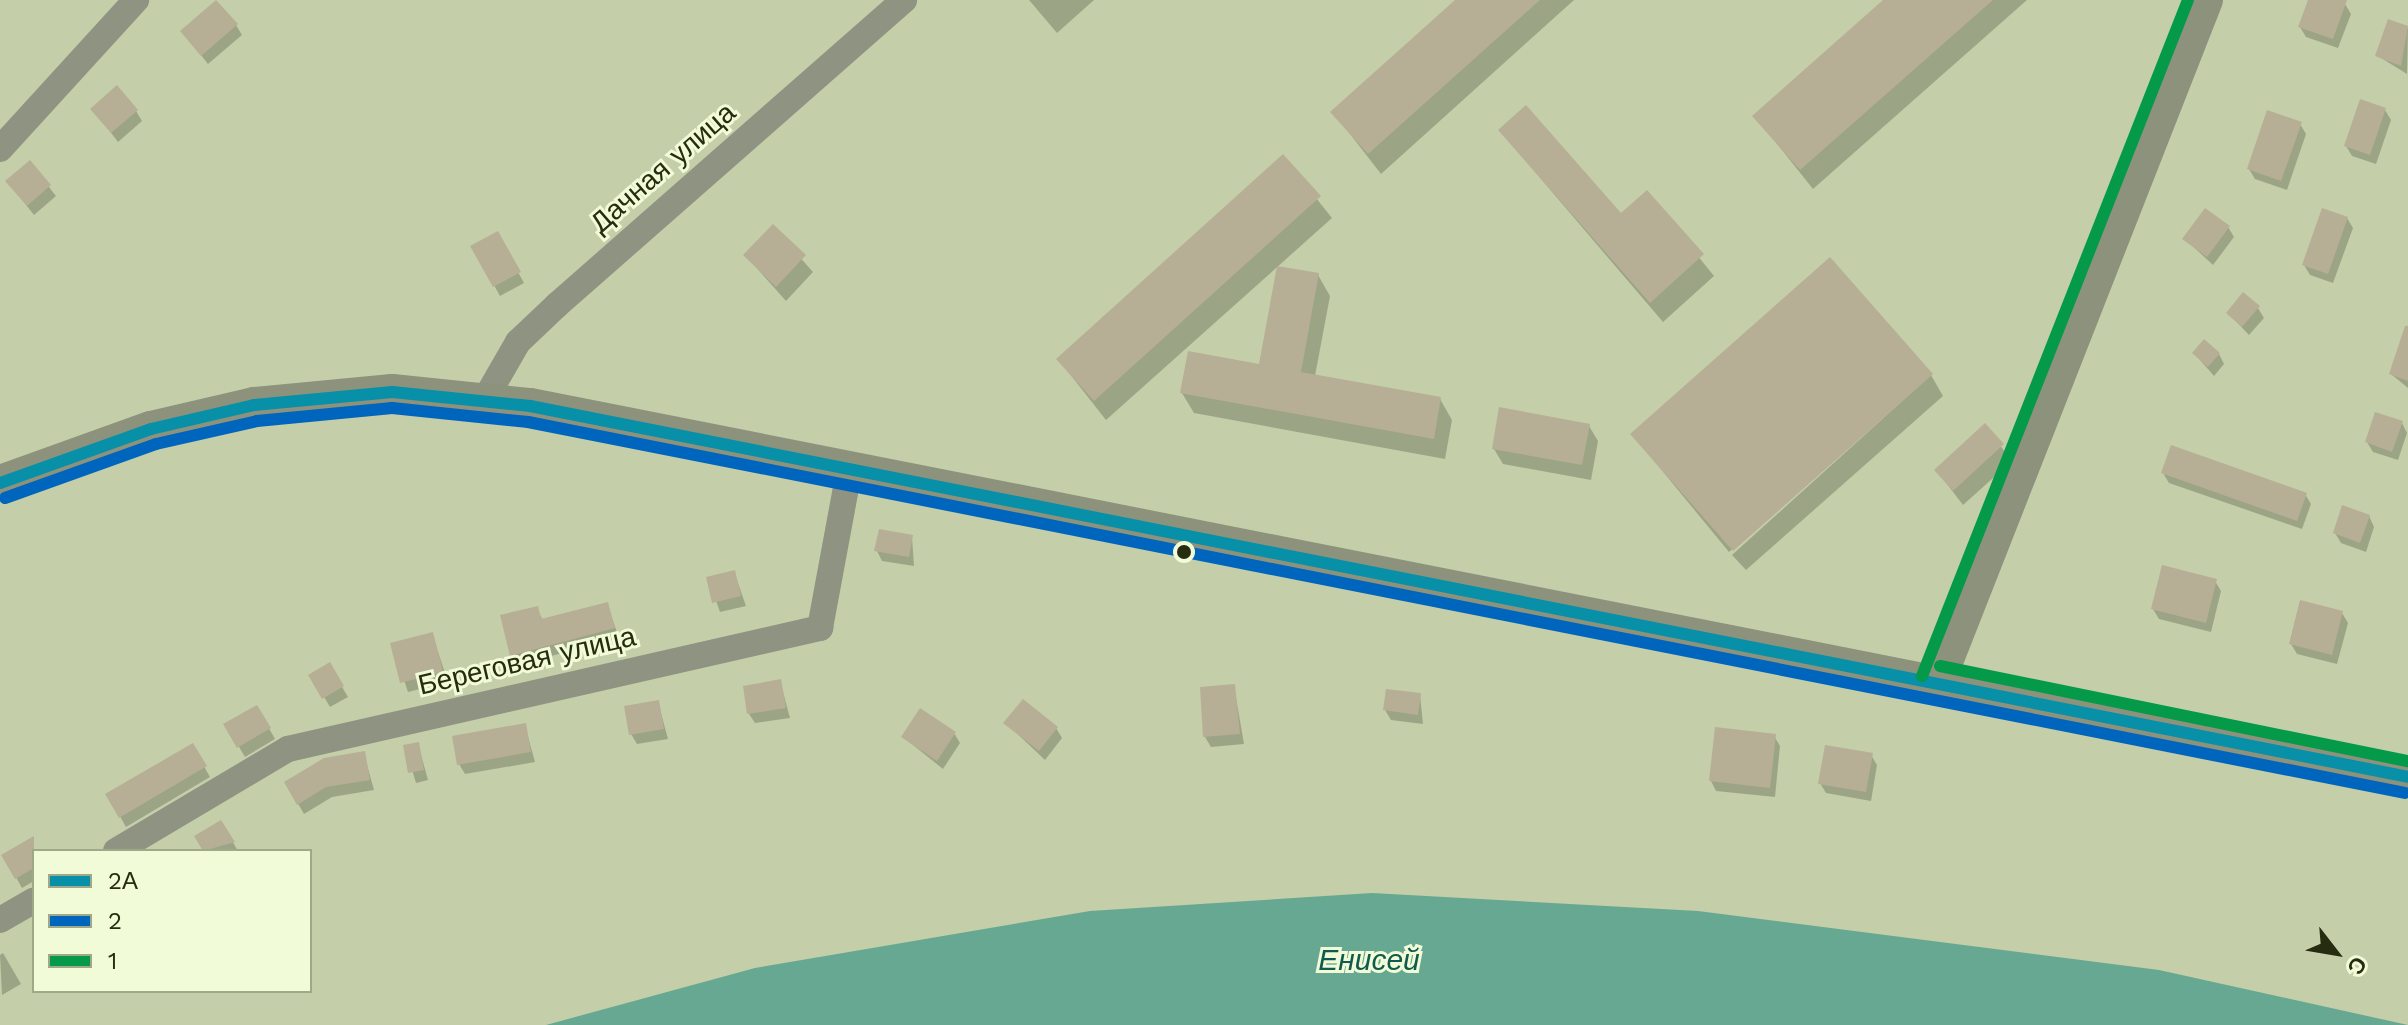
<!DOCTYPE html>
<html>
<head>
<meta charset="utf-8">
<style>
	body { margin:0 }
	#map { position:relative; width:2408px; height:1025px; overflow:hidden; background:#c4cea8; font-family:"Work Sans",sans-serif }
	div>[style] { position:absolute }
	.water>* { inset:0; background:#67a892 }
	.shadow>* { inset:0; background:#0003 }
	.building>* { inset:0; background:#b6af95 }
	.street>* { height:26px; margin:-13px; padding:0 13px; transform-origin:13px; border-radius:13px; background:#8e9382 }
	.secondary>* { height:36px; margin:-18px; padding:0 18px; transform-origin:18px; border-radius:18px; background:#8d927c }
	.bus-1>* { height:12px; margin:-6px; padding:0 6px; transform-origin:6px; border-radius:6px; background:#0790a8 }
	.bus-2>* { height:12px; margin:-6px; padding:0 6px; transform-origin:6px; border-radius:6px; background:#0065bd }
	.bus-3>* { height:12px; margin:-6px; padding:0 6px; transform-origin:6px; border-radius:6px; background:#049a4a }
	.dots>* { width:22px; height:22px; translate:-50% -50%; box-sizing:border-box; border:4px solid #f1fbd8; border-radius:50% }
	span { translate:-50% -50%; white-space:nowrap; text-align:center; line-height:1.15; -webkit-text-stroke:6px #f1fbd8; paint-order:stroke }
	.street-label { font-size:28px; color:#252c10 }
	.water-label { font-size:30px; color:#105a4f; font-style:italic }
	.legend { position:absolute; left:32px; top:849px; width:280px; height:144px; box-sizing:border-box; background:#f1fbd8; border:2px solid #9fa888; margin:0; padding:10px 14px; list-style:none; font-size:24px; color:#252c10 }
	.legend li { display:flex; align-items:center; gap:16px; height:40px }
	.legend b { width:40px; border:2px solid #9fa888 }
	.north { position:absolute; left:2296px; top:913px; width:80px; height:80px; -webkit-text-stroke:6px #f1fbd8; paint-order:stroke; rotate:121deg; font-size:22px; font-weight:700; line-height:32px; text-align:center; color:#252c10 }
	.north::after { content:''; display:block; margin:auto; width:28px; height:36px; background:#252c10; clip-path:polygon(50% 0,100% 100%,50% 72%,0 100%) }
</style>
</head>
<body>
<div id="map">
	<div class="water">
		<i style="clip-path:polygon(1372px 893px,1698px 911px,2159px 970px,2408px 1025px,546px 1025px,755px 968px,1090px 911px)"></i>
	</div>
	<div class="shadow">
		<i style="clip-path:polygon(1029px 0,1094px 0,1057px 33px)"></i>
		<i style="clip-path:polygon(1458px 0,1574px 0,1381px 174px,1333px 112px)"></i>
		<i style="clip-path:polygon(1886px 0,2027px 0,1813px 189px,1755px 116px)"></i>
		<i style="clip-path:polygon(2310px 0,2345px 4px,2351px 14px,2338px 48px,2306px 37px,2300px 27px)"></i>
		<i style="clip-path:polygon(2390px 22px,2408px 28px,2407px 74px,2378px 56px)"></i>
		<i style="clip-path:polygon(236px 25px,242px 35px,208px 64px,182px 31px)"></i>
		<i style="clip-path:polygon(93px 109px,136px 111px,142px 121px,118px 142px)"></i>
		<i style="clip-path:polygon(2385px 110px,2391px 120px,2376px 164px,2352px 156px,2346px 146px)"></i>
		<i style="clip-path:polygon(2300px 124px,2306px 134px,2287px 190px,2255px 179px,2249px 169px)"></i>
		<i style="clip-path:polygon(1500px 131px,1621px 216px,1647px 193px,1714px 276px,1663px 322px)"></i>
		<i style="clip-path:polygon(1283px 157px,1332px 218px,1106px 420px,1058px 359px)"></i>
		<i style="clip-path:polygon(30px 163px,56px 196px,34px 215px,8px 182px)"></i>
		<i style="clip-path:polygon(2347px 218px,2353px 228px,2333px 283px,2310px 275px,2304px 265px)"></i>
		<i style="clip-path:polygon(773px 227px,813px 272px,786px 301px,745px 255px)"></i>
		<i style="clip-path:polygon(2228px 227px,2234px 237px,2213px 265px,2185px 239px)"></i>
		<i style="clip-path:polygon(497px 234px,524px 283px,500px 296px,473px 247px)"></i>
		<i style="clip-path:polygon(1318px 275px,1330px 296px,1315px 376px,1440px 399px,1452px 420px,1445px 459px,1194px 413px,1182px 393px,1261px 367px)"></i>
		<i style="clip-path:polygon(2258px 308px,2264px 318px,2249px 335px,2228px 313px)"></i>
		<i style="clip-path:polygon(2408px 325px,2408px 388px,2391px 374px)"></i>
		<i style="clip-path:polygon(2194px 353px,2219px 354px,2224px 364px,2214px 376px)"></i>
		<i style="clip-path:polygon(1930px 374px,1729px 552px,1632px 434px)"></i>
		<i style="clip-path:polygon(1931px 375px,1943px 396px,1746px 570px,1732px 555px)"></i>
		<i style="clip-path:polygon(2402px 423px,2407px 433px,2398px 460px,2373px 452px,2367px 442px)"></i>
		<i style="clip-path:polygon(1589px 426px,1598px 441px,1591px 480px,1503px 464px,1494px 449px)"></i>
		<i style="clip-path:polygon(1985px 426px,2012px 461px,1963px 505px,1937px 471px)"></i>
		<i style="clip-path:polygon(2163px 473px,2305px 494px,2311px 504px,2302px 529px,2169px 483px)"></i>
		<i style="clip-path:polygon(2369px 516px,2374px 527px,2366px 552px,2341px 543px,2335px 533px)"></i>
		<i style="clip-path:polygon(912px 537px,914px 566px,882px 561px,877px 551px)"></i>
		<i style="clip-path:polygon(734px 572px,746px 606px,720px 612px,708px 578px)"></i>
		<i style="clip-path:polygon(2215px 581px,2221px 591px,2211px 632px,2159px 619px,2153px 609px)"></i>
		<i style="clip-path:polygon(607px 604px,619px 638px,517px 665px,512px 655px,537px 608px,543px 621px)"></i>
		<i style="clip-path:polygon(2342px 613px,2348px 623px,2337px 664px,2297px 654px,2291px 644px)"></i>
		<i style="clip-path:polygon(432px 634px,448px 682px,408px 692px,392px 644px)"></i>
		<i style="clip-path:polygon(329px 665px,348px 697px,330px 707px,311px 675px)"></i>
		<i style="clip-path:polygon(780px 681px,790px 718px,755px 723px,749px 714px)"></i>
		<i style="clip-path:polygon(1234px 686px,1244px 744px,1211px 747px,1205px 737px)"></i>
		<i style="clip-path:polygon(1420px 695px,1423px 724px,1391px 720px,1385px 710px)"></i>
		<i style="clip-path:polygon(658px 702px,668px 739px,637px 744px,631px 734px)"></i>
		<i style="clip-path:polygon(257px 707px,275px 739px,245px 757px,226px 725px)"></i>
		<i style="clip-path:polygon(1006px 723px,1056px 728px,1062px 738px,1045px 760px)"></i>
		<i style="clip-path:polygon(525px 726px,535px 762px,465px 774px,459px 764px)"></i>
		<i style="clip-path:polygon(954px 733px,960px 743px,943px 769px,903px 737px)"></i>
		<i style="clip-path:polygon(1774px 736px,1780px 746px,1775px 797px,1716px 791px,1711px 781px)"></i>
		<i style="clip-path:polygon(418px 744px,428px 780px,416px 783px,405px 746px)"></i>
		<i style="clip-path:polygon(192px 745px,210px 777px,126px 827px,108px 795px)"></i>
		<i style="clip-path:polygon(364px 754px,374px 790px,332px 797px,304px 814px,286px 783px)"></i>
		<i style="clip-path:polygon(1871px 755px,1877px 765px,1871px 801px,1826px 793px,1820px 783px)"></i>
		<i style="clip-path:polygon(221px 822px,238px 851px,205px 851px,197px 837px)"></i>
		<i style="clip-path:polygon(30px 841px,34px 881px,22px 888px,4px 856px)"></i>
		<i style="clip-path:polygon(3px 953px,21px 984px,2px 995px,0 955px)"></i>
	</div>
	<div class="building">
		<i style="clip-path:polygon(216px 0,238px 24px,201px 56px,180px 31px)"></i>
		<i style="clip-path:polygon(1455px 0,1540px 0,1368px 154px,1330px 112px)"></i>
		<i style="clip-path:polygon(1883px 0,1993px 0,1800px 170px,1752px 116px)"></i>
		<i style="clip-path:polygon(2308px 0,2347px 0,2333px 39px,2298px 27px)"></i>
		<i style="clip-path:polygon(2388px 19px,2408px 26px,2401px 66px,2375px 56px)"></i>
		<i style="clip-path:polygon(117px 85px,138px 110px,111px 133px,90px 109px)"></i>
		<i style="clip-path:polygon(2360px 99px,2386px 108px,2370px 155px,2344px 146px)"></i>
		<i style="clip-path:polygon(1526px 105px,1621px 213px,1647px 190px,1704px 254px,1650px 303px,1498px 130px)"></i>
		<i style="clip-path:polygon(2267px 110px,2302px 122px,2281px 181px,2247px 169px)"></i>
		<i style="clip-path:polygon(1283px 154px,1321px 196px,1094px 401px,1056px 359px)"></i>
		<i style="clip-path:polygon(30px 160px,51px 185px,27px 206px,5px 181px)"></i>
		<i style="clip-path:polygon(2205px 208px,2230px 226px,2207px 257px,2182px 239px)"></i>
		<i style="clip-path:polygon(2322px 208px,2348px 217px,2328px 274px,2302px 265px)"></i>
		<i style="clip-path:polygon(773px 224px,806px 255px,776px 287px,743px 255px)"></i>
		<i style="clip-path:polygon(498px 231px,521px 272px,493px 287px,470px 246px)"></i>
		<i style="clip-path:polygon(1830px 257px,1933px 374px,1733px 551px,1630px 434px)"></i>
		<i style="clip-path:polygon(1277px 266px,1319px 273px,1301px 372px,1441px 397px,1434px 439px,1180px 393px,1188px 351px,1259px 364px)"></i>
		<i style="clip-path:polygon(2243px 292px,2260px 306px,2242px 327px,2226px 313px)"></i>
		<i style="clip-path:polygon(2405px 326px,2408px 326px,2408px 381px,2389px 374px)"></i>
		<i style="clip-path:polygon(2204px 339px,2220px 353px,2208px 367px,2192px 353px)"></i>
		<i style="clip-path:polygon(1499px 407px,1590px 424px,1582px 465px,1492px 449px)"></i>
		<i style="clip-path:polygon(2375px 412px,2403px 421px,2392px 452px,2365px 442px)"></i>
		<i style="clip-path:polygon(1985px 423px,2004px 444px,1953px 491px,1934px 470px)"></i>
		<i style="clip-path:polygon(2171px 445px,2307px 493px,2297px 521px,2161px 473px)"></i>
		<i style="clip-path:polygon(2342px 505px,2370px 515px,2360px 543px,2333px 533px)"></i>
		<i style="clip-path:polygon(879px 529px,913px 535px,909px 557px,874px 551px)"></i>
		<i style="clip-path:polygon(2162px 565px,2217px 579px,2206px 623px,2151px 609px)"></i>
		<i style="clip-path:polygon(735px 570px,741px 596px,712px 603px,706px 577px)"></i>
		<i style="clip-path:polygon(2300px 600px,2343px 611px,2332px 655px,2289px 644px)"></i>
		<i style="clip-path:polygon(608px 602px,615px 628px,510px 656px,500px 615px,538px 606px,541px 619px)"></i>
		<i style="clip-path:polygon(433px 632px,443px 672px,400px 683px,390px 643px)"></i>
		<i style="clip-path:polygon(330px 662px,344px 686px,322px 699px,308px 675px)"></i>
		<i style="clip-path:polygon(781px 679px,786px 708px,747px 714px,743px 686px)"></i>
		<i style="clip-path:polygon(1235px 684px,1240px 734px,1203px 737px,1200px 687px)"></i>
		<i style="clip-path:polygon(1386px 689px,1421px 693px,1418px 715px,1383px 710px)"></i>
		<i style="clip-path:polygon(1023px 699px,1058px 727px,1039px 751px,1003px 723px)"></i>
		<i style="clip-path:polygon(659px 700px,664px 729px,629px 735px,624px 706px)"></i>
		<i style="clip-path:polygon(257px 705px,271px 728px,237px 748px,223px 724px)"></i>
		<i style="clip-path:polygon(920px 708px,956px 732px,937px 761px,901px 737px)"></i>
		<i style="clip-path:polygon(526px 723px,531px 752px,457px 765px,452px 736px)"></i>
		<i style="clip-path:polygon(1715px 727px,1776px 734px,1770px 788px,1709px 781px)"></i>
		<i style="clip-path:polygon(419px 742px,424px 770px,408px 773px,403px 745px)"></i>
		<i style="clip-path:polygon(193px 743px,207px 766px,119px 818px,105px 794px)"></i>
		<i style="clip-path:polygon(1825px 745px,1873px 753px,1866px 792px,1818px 784px)"></i>
		<i style="clip-path:polygon(365px 751px,370px 780px,326px 787px,297px 805px,284px 782px,324px 758px)"></i>
		<i style="clip-path:polygon(221px 820px,235px 842px,203px 851px,194px 836px)"></i>
		<i style="clip-path:polygon(34px 836px,34px 868px,15px 879px,1px 855px)"></i>
	</div>
	<div class="street">
		<i style="left:0;top:149px;width:202px;rotate:-47.6deg"></i>
		<i style="left:484px;top:401px;width:68px;rotate:-60deg"></i>
		<i style="left:518px;top:342px;width:54px;rotate:-43.5deg"></i>
		<i style="left:557px;top:305px;width:462px;rotate:-41.3deg"></i>
		<i style="left:116px;top:851px;width:200px;rotate:-30.7deg"></i>
		<i style="left:288px;top:749px;width:546px;rotate:-12.81deg"></i>
		<i style="left:820px;top:628px;width:160px;rotate:-79.5deg"></i>
		<i style="left:0;top:920px;width:39px;rotate:-30deg"></i>
	</div>
	<div class="secondary">
		<i style="left:0;top:483px;width:160px;rotate:-19.7deg"></i>
		<i style="left:151px;top:429px;width:106px;rotate:-13.1deg"></i>
		<i style="left:254px;top:405px;width:139px;rotate:-5.4deg"></i>
		<i style="left:392px;top:392px;width:139px;rotate:5.8deg"></i>
		<i style="left:530px;top:406px;width:1914px;rotate:11.17deg"></i>
		<i style="left:1937px;top:682px;width:733px;rotate:-68.55deg"></i>
	</div>
	<div class="bus-1">
		<i style="left:0;top:483px;width:160px;rotate:-19.7deg"></i>
		<i style="left:151px;top:429px;width:106px;rotate:-13.1deg"></i>
		<i style="left:254px;top:405px;width:139px;rotate:-5.4deg"></i>
		<i style="left:392px;top:392px;width:139px;rotate:5.8deg"></i>
		<i style="left:530px;top:406px;width:1914px;rotate:11.17deg"></i>
	</div>
	<div class="bus-2">
		<i style="left:5px;top:498px;width:160px;rotate:-19.7deg"></i>
		<i style="left:156px;top:444px;width:104px;rotate:-12.8deg"></i>
		<i style="left:257px;top:421px;width:136px;rotate:-5.5deg"></i>
		<i style="left:392px;top:408px;width:137px;rotate:5.9deg"></i>
		<i style="left:528px;top:422px;width:1913px;rotate:11.18deg"></i>
	</div>
	<div class="bus-3">
		<i style="left:1940px;top:666px;width:478px;rotate:11.5deg"></i>
		<i style="left:1922px;top:676px;width:726px;rotate:-68.52deg"></i>
	</div>
	<div class="dots">
		<i style="left:1184px;top:552px;background:#252c10"></i>
	</div>
	<div class="street-label">
		<span style="left:663px;top:168px;rotate:-41deg">Дачная улица</span>
		<span style="left:527px;top:661px;rotate:-13deg">Береговая улица</span>
	</div>
	<div class="water-label">
		<span style="left:1369px;top:960px">Енисей</span>
	</div>
	<ul class="legend">
	<li><b style="height:10px;background:#0790a8"></b>2А</li>
	<li><b style="height:10px;background:#0065bd"></b>2</li>
	<li><b style="height:10px;background:#049a4a"></b>1</li>
	</ul>
	<div class="north">С</div>
</div>
</body>
</html>
